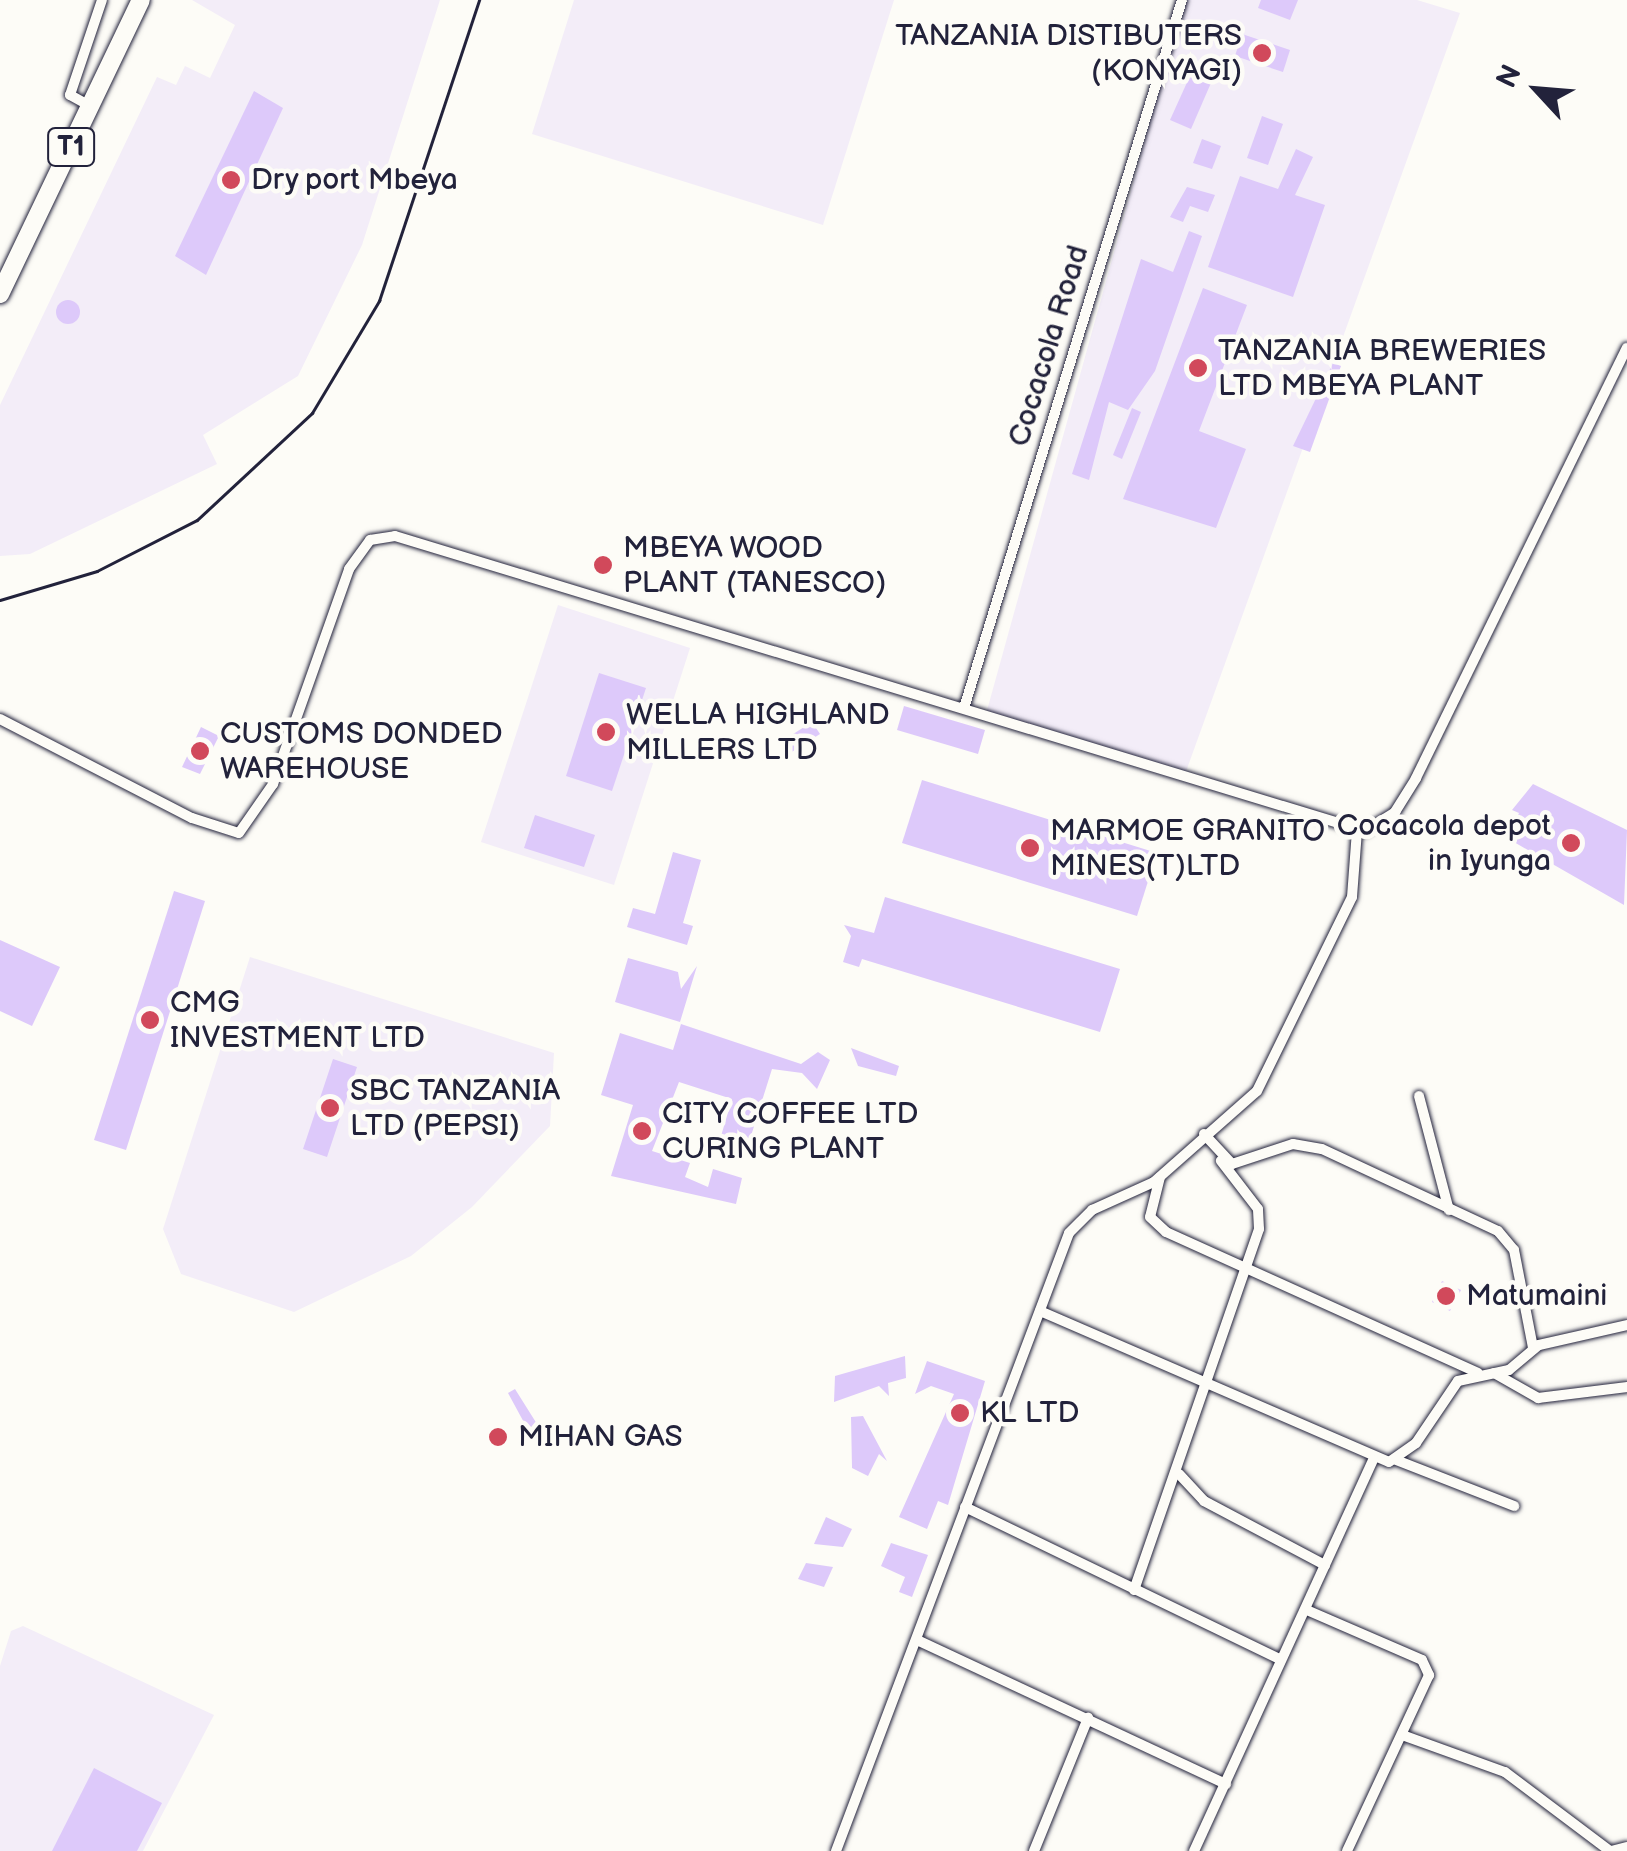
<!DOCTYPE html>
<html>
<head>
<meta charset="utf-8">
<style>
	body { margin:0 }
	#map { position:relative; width:1627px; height:1851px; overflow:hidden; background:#fdfcf7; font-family:"Balsamiq Sans",sans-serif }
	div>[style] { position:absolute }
	.built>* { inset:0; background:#f3edf8 }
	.building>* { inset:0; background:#ddc9fa }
	.round { border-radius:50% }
	.roads { filter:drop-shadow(0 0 2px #22223b) drop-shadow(0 0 2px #22223b) }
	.minor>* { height:10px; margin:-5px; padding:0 5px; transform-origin:5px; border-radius:5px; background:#fdfcf7 }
	.trunk>* { height:18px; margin:-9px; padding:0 9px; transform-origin:9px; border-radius:9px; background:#fdfcf7 }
	.rail>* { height:2.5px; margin:-1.25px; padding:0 1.25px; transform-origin:1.25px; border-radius:1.25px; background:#22223b }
	.dots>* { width:28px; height:28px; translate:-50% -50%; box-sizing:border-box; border:5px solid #fdfcf7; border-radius:50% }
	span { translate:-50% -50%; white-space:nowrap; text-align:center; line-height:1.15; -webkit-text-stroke:9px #fdfcf7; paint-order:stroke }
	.shield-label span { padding:2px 8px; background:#fdfcf7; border:2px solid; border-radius:8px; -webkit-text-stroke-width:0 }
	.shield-label { font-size:28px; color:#22223b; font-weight:700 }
	.poi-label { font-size:30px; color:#22223b }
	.right { translate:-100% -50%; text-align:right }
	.left { translate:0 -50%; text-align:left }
	.street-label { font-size:30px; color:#22223b }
	.north { position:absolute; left:1487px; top:40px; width:100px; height:100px; -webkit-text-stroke:8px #fdfcf7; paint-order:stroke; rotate:296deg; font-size:28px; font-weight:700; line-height:40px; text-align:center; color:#22223b }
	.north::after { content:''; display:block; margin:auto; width:35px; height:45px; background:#22223b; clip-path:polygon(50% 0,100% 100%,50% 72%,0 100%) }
</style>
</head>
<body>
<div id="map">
	<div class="built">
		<i style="clip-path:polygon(192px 0,440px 0,362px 245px,298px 376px,203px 435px,217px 464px,30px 554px,0 556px,0 405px,157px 77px,176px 85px,185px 66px,210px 78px,235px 25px)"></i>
		<i style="clip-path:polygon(574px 0,894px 0,823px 225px,532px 134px)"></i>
		<i style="clip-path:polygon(1184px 0,1417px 0,1460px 13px,1184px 777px,986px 714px)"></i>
		<i style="clip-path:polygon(558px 605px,690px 648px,614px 885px,481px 842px)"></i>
		<i style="clip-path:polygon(250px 957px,554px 1053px,550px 1126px,472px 1207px,411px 1256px,294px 1312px,181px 1274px,163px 1229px)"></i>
		<i style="clip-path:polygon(23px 1626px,214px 1715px,143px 1851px,0 1851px,0 1666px,11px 1631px)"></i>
	</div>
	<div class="building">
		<i style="clip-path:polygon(1261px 0,1298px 0,1290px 20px,1258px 8px)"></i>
		<i style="clip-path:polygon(1242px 34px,1290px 50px,1283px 72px,1235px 56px)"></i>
		<i style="clip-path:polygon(1194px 67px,1214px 76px,1191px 129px,1170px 120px)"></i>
		<i style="clip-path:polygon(254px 91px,283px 108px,206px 275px,175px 256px)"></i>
		<i style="clip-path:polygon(1262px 116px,1283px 124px,1268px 165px,1247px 158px)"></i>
		<i style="clip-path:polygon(1202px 139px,1221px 146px,1212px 169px,1193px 163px)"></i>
		<i style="clip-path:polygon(1296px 149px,1313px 157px,1295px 195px,1325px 205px,1293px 297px,1208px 267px,1240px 176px,1278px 189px)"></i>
		<i style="clip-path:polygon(1187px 187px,1215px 195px,1208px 212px,1190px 206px,1183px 222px,1170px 217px)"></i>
		<i style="clip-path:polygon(1189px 231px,1202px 236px,1155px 371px,1128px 410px,1109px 402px,1089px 480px,1072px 474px,1141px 259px,1173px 272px)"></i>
		<i style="clip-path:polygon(1203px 288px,1247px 305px,1199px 431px,1246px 449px,1216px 528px,1123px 499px)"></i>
		<i class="round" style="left:56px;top:300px;width:24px;height:24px"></i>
		<i style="clip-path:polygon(1333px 363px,1341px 366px,1310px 452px,1293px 446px)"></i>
		<i style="clip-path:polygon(1132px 408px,1141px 412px,1122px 459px,1113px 455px)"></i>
		<i style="clip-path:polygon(599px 673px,646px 688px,612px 791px,566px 776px)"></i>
		<i style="clip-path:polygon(904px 706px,985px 730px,978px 754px,897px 730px)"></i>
		<i style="clip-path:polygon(812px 722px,820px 734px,787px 755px,779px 743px)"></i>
		<i style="clip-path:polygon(201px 727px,219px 736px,200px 774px,182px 767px)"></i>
		<i style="clip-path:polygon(922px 780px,1157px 853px,1137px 916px,902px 843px)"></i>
		<i style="clip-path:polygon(1533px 784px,1627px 830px,1624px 905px,1507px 838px,1519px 813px,1512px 810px)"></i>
		<i style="clip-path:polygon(535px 815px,595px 835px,584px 867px,524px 848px)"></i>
		<i style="clip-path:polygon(673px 852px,701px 860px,683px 923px,693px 926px,687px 945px,627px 927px,633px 908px,655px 914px)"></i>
		<i style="clip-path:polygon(174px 891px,205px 901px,126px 1150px,94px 1140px)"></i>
		<i style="clip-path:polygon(885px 897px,1120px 969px,1100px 1032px,862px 959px,859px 967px,843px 962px,851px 936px,844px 925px,874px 933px)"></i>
		<i style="clip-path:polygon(0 940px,60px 967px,32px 1026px,0 1011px)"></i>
		<i style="clip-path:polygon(628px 958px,678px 972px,681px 989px,697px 966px,680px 1022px,615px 1002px)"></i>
		<i style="clip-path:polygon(681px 1024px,801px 1064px,818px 1052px,830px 1060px,817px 1089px,802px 1073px,772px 1069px,745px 1155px,718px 1146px,732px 1099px,679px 1082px,652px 1151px,690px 1163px,685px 1177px,708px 1187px,713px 1169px,742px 1178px,736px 1204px,611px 1176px,633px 1105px,601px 1095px,620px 1033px,673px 1050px)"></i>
		<i style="clip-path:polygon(851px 1048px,899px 1066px,896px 1076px,858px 1066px)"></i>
		<i style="clip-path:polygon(333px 1059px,357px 1067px,327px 1157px,303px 1149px)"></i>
		<i style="clip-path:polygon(1442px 1281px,1461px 1290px,1450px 1311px,1432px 1302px)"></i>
		<i style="clip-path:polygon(905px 1356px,906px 1378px,888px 1383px,889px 1396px,879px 1386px,834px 1402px,835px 1376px)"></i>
		<i style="clip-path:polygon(927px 1361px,985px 1381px,948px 1505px,938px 1501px,927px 1529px,899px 1517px,954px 1394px,931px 1386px,915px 1394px)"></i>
		<i style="clip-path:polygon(515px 1389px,537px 1424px,542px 1438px,523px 1438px,527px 1428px,508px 1393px)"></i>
		<i style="clip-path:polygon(863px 1416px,887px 1461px,879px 1454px,868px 1476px,852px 1468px,851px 1417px)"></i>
		<i style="clip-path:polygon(826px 1517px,852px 1529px,843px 1547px,814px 1544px)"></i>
		<i style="clip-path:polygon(891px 1543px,928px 1555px,912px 1597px,899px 1592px,905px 1577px,881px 1566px)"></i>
		<i style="clip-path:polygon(806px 1563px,833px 1567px,824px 1587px,798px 1579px)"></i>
		<i style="clip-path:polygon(94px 1768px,162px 1803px,137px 1851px,52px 1851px)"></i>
	</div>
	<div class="roads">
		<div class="minor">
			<i style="left:90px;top:106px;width:23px;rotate:-151deg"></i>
			<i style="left:70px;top:95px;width:100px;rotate:-71.4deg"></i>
			<i style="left:964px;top:708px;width:741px;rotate:-72.89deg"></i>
			<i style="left:0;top:719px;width:216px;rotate:27.3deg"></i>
			<i style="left:192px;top:818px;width:49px;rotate:17.7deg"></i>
			<i style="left:239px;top:833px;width:60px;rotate:-55.2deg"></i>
			<i style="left:273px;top:784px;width:228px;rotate:-70.5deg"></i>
			<i style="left:349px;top:569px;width:36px;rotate:-54deg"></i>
			<i style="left:370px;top:540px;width:25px;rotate:-9deg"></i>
			<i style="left:395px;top:536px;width:1014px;rotate:16.92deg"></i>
			<i style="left:1365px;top:831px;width:36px;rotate:-32deg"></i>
			<i style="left:1395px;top:812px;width:40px;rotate:-58deg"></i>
			<i style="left:1416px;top:778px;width:479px;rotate:-63.9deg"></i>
			<i style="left:1419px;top:1096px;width:118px;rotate:75.3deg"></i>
			<i style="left:1204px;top:1134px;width:41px;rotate:47deg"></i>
			<i style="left:1232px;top:1164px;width:64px;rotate:-18.2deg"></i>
			<i style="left:1293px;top:1144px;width:29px;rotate:10deg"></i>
			<i style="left:1322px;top:1149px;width:194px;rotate:25deg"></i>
			<i style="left:1498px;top:1231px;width:25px;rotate:50deg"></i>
			<i style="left:1514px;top:1250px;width:100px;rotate:79deg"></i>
			<i style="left:1160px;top:1177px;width:41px;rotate:104deg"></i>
			<i style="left:1150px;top:1217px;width:22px;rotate:43deg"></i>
			<i style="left:1166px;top:1232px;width:342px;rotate:24.3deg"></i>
			<i style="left:1040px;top:1311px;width:380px;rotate:23.4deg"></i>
			<i style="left:1389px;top:1462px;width:33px;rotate:-35deg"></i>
			<i style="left:1416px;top:1443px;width:75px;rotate:-55.9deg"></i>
			<i style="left:1458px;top:1381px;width:52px;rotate:-12.2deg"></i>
			<i style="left:1509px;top:1370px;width:39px;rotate:-40deg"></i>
			<i style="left:1539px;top:1345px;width:90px;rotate:-12.8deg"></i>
			<i style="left:1494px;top:1373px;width:51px;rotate:29.6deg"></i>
			<i style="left:1538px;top:1398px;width:90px;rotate:-7deg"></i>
			<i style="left:1396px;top:1460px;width:127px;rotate:21.3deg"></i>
			<i style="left:1179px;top:1474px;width:37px;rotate:47deg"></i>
			<i style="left:1204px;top:1501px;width:137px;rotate:27.9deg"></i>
			<i style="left:965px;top:1507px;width:351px;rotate:25.8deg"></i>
			<i style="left:1134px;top:1590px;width:382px;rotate:-70.9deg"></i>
			<i style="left:1259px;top:1229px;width:20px;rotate:-93deg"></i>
			<i style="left:1258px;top:1209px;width:61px;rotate:-127.6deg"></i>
			<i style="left:1309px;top:1611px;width:123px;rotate:23.4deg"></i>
			<i style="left:1422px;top:1660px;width:17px;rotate:65deg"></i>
			<i style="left:1429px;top:1675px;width:194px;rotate:115deg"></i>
			<i style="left:917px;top:1640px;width:341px;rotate:25deg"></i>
			<i style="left:1402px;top:1735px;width:109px;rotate:19.8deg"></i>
			<i style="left:1505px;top:1772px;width:131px;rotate:37deg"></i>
			<i style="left:836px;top:1851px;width:660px;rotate:-69.34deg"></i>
			<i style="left:1069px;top:1233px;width:33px;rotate:-45deg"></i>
			<i style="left:1092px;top:1210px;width:68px;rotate:-24.3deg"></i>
			<i style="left:1154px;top:1182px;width:137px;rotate:-41.5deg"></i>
			<i style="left:1257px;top:1091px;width:216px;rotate:-63.9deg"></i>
			<i style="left:1352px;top:897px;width:66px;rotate:-85.7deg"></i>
			<i style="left:1034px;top:1851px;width:144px;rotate:-67.9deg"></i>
			<i style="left:1194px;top:1851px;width:430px;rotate:-65.4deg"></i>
			<i style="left:1611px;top:1851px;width:16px;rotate:-14deg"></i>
		</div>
		<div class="trunk">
			<i style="left:0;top:294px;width:326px;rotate:-64.4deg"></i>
		</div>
	</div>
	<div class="rail">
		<i style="left:0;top:600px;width:101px;rotate:-16.6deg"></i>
		<i style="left:97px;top:571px;width:112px;rotate:-27deg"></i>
		<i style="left:197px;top:520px;width:157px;rotate:-42.9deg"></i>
		<i style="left:312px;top:413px;width:131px;rotate:-59.1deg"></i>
		<i style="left:379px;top:301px;width:317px;rotate:-71.6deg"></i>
	</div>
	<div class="dots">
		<i style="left:1262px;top:53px;background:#d1495b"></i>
		<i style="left:231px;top:180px;background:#d1495b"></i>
		<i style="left:1198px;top:368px;background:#d1495b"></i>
		<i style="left:603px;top:565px;background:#d1495b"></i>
		<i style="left:606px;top:732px;background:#d1495b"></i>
		<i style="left:200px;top:751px;background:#d1495b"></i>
		<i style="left:1571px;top:843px;background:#d1495b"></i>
		<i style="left:1030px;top:848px;background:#d1495b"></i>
		<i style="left:150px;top:1020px;background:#d1495b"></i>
		<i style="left:330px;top:1108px;background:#d1495b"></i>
		<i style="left:642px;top:1131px;background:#d1495b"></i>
		<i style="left:1446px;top:1296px;background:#d1495b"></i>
		<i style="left:960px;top:1413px;background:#d1495b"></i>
		<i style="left:498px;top:1437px;background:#d1495b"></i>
	</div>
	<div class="shield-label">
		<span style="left:71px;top:147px">T1</span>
	</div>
	<div class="poi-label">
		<span class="right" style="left:1242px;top:53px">TANZANIA DISTIBUTERS<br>(KONYAGI)</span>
		<span class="left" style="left:251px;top:180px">Dry port Mbeya</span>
		<span class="left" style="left:1218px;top:368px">TANZANIA BREWERIES<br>LTD MBEYA PLANT</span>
		<span class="left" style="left:623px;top:565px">MBEYA WOOD<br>PLANT (TANESCO)</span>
		<span class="left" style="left:626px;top:732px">WELLA HIGHLAND<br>MILLERS LTD</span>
		<span class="left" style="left:220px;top:751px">CUSTOMS DONDED<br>WAREHOUSE</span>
		<span class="right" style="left:1551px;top:843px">Cocacola depot<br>in Iyunga</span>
		<span class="left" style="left:1050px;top:848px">MARMOE GRANITO<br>MINES(T)LTD</span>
		<span class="left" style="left:170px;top:1020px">CMG<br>INVESTMENT LTD</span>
		<span class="left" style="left:350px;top:1108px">SBC TANZANIA<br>LTD (PEPSI)</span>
		<span class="left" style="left:662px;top:1131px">CITY COFFEE LTD<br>CURING PLANT</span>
		<span class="left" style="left:1466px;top:1296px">Matumaini</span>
		<span class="left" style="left:980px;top:1413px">KL LTD</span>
		<span class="left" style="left:518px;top:1437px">MIHAN GAS</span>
	</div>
	<div class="street-label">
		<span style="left:1049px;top:346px;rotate:-73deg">Cocacola Road</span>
	</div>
	<div class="north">N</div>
</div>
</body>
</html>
